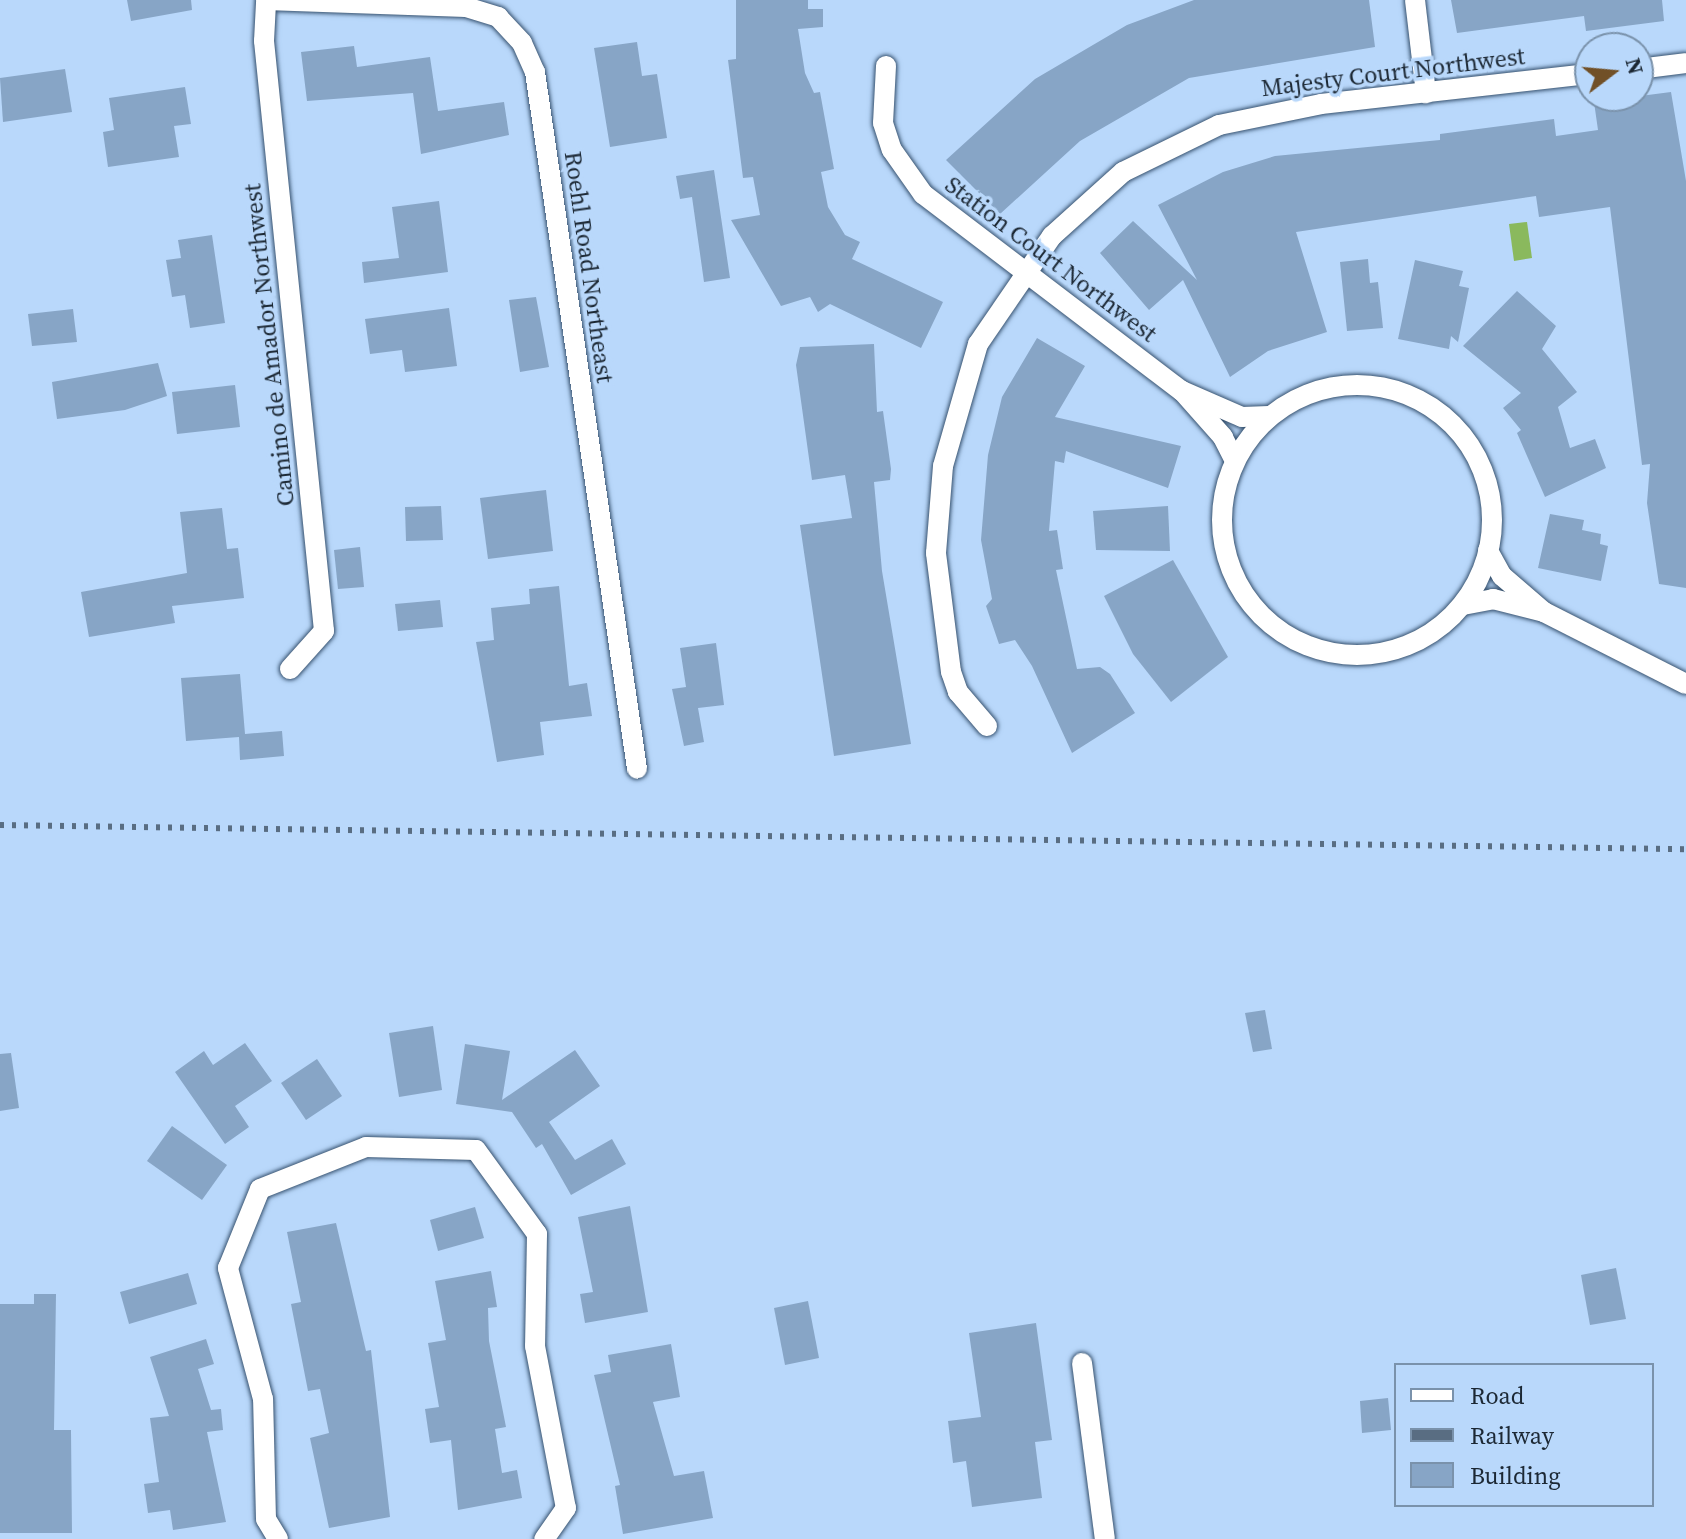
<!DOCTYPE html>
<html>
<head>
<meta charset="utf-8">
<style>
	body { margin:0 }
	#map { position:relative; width:1686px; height:1539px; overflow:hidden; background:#b9d8fb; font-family:"Source Serif 4",serif }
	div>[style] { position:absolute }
	.water>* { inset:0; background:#8ab95d }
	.building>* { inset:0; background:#87a5c6 }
	.roads { filter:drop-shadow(0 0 2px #37526f) drop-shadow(0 0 2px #37526f) }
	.street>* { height:20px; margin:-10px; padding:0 10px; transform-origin:10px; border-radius:10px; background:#fff }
	.street>.ring { margin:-10px; padding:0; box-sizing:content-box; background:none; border:20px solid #fff; border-radius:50% }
	.rail>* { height:6px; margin-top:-3px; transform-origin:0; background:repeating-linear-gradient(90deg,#596d82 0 4px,transparent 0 12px) }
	span { translate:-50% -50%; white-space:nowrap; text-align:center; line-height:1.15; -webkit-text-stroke:7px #b9d8fb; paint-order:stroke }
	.street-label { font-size:24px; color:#1c2834 }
	.legend { position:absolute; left:1394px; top:1363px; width:260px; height:144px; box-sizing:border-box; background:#b9d8fb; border:2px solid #7a92ab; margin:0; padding:10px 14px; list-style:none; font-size:24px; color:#1c2834 }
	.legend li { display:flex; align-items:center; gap:16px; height:40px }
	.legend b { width:40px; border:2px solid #7a92ab }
	.north { position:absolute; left:1574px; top:32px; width:80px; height:80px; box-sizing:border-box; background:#b9d8fb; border:2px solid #7a92ab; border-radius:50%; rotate:74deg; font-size:22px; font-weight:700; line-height:32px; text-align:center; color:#1c2834 }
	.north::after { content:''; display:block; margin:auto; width:28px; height:36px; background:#715027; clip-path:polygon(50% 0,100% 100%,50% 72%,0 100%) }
</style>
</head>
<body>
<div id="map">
	<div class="water">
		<i style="clip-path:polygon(1527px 222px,1532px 258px,1514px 261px,1509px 224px)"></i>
	</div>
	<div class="building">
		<i style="clip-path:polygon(127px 0,191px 0,192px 10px,131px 21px)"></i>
		<i style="clip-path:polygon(736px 0,808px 0,808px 9px,823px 9px,823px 27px,798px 29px,805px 73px,814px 93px,820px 92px,834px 169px,821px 172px,828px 207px,845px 235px,860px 242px,852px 259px,943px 302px,921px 348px,830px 304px,818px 312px,810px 297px,781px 306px,731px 220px,760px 215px,753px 177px,743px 178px,728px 60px,736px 59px)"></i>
		<i style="clip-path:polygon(1194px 0,1369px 0,1375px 47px,1189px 78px,1080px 141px,1000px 214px,946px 160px,1035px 79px,1127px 25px)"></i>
		<i style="clip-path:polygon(1451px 0,1662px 0,1664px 21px,1586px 31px,1584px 16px,1457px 33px)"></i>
		<i style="clip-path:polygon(637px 42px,642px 76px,657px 74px,667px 138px,610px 147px,594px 48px)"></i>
		<i style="clip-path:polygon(354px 46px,357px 67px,430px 57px,438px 111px,504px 102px,509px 135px,421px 154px,413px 93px,307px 101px,301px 52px)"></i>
		<i style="clip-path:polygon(65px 69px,72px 112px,3px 122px,0 78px)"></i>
		<i style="clip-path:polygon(185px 87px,191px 124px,174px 126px,179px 157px,108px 167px,103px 132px,114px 130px,109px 98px)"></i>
		<i style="clip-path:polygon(1671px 92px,1686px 181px,1686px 588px,1659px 584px,1647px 503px,1650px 464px,1642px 465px,1610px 207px,1539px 217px,1536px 196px,1296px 232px,1327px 332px,1268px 351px,1230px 377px,1183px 280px,1149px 310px,1100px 253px,1133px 221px,1197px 280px,1158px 205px,1223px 172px,1275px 156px,1440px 140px,1440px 134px,1554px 119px,1556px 136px,1598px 130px,1594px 102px)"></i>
		<i style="clip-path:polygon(714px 170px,730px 278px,704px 282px,692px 197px,680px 199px,676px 176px)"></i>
		<i style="clip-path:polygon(439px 201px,448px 272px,364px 283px,362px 262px,399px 258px,392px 207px)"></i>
		<i style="clip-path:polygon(212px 235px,225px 323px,190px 328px,185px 295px,172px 297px,166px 260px,181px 258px,178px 240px)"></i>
		<i style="clip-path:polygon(1368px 259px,1370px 283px,1378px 282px,1383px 328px,1347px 331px,1340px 262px)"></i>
		<i style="clip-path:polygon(1415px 260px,1463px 271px,1459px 286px,1469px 288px,1458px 342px,1451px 336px,1449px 349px,1398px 339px)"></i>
		<i style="clip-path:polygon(1517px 291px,1556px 326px,1542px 349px,1577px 392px,1558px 407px,1570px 448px,1595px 439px,1606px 468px,1545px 497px,1517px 433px,1521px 430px,1503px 408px,1521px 393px,1463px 346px)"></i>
		<i style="clip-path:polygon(536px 297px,549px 367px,520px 372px,509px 300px)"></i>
		<i style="clip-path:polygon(449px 308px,457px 366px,405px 372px,402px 350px,370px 354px,365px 319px)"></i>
		<i style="clip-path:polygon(73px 309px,77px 342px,32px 346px,28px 314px)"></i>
		<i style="clip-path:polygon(1037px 338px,1085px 366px,1055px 417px,1181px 446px,1168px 488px,1066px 451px,1064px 463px,1055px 461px,1049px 531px,1057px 530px,1063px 569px,1056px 570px,1077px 669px,1100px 667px,1110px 674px,1135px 713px,1072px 753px,1032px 666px,1015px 640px,999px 644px,986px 606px,992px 599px,981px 540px,988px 455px,1002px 397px)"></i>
		<i style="clip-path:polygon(874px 344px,877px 412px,883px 411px,891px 469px,890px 480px,874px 482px,882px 571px,911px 744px,834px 756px,800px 525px,852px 518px,845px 475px,812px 480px,796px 365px,800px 347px)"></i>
		<i style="clip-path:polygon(158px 363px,167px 396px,125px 410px,57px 419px,52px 382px)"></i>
		<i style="clip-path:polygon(235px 385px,240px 427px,177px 434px,172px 392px)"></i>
		<i style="clip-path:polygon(546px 490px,553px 551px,488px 559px,480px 498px)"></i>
		<i style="clip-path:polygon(441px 506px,443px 540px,406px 541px,405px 507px)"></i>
		<i style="clip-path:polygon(1168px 506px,1170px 551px,1096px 550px,1093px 511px)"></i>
		<i style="clip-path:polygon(222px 508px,227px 549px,238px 548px,244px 598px,172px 606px,175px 623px,89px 637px,81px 592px,187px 573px,180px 512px)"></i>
		<i style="clip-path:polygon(1550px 514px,1584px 520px,1582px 530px,1601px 534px,1600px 544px,1608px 546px,1601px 581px,1538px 568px)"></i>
		<i style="clip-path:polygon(360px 547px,364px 587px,338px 589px,334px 550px)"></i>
		<i style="clip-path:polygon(1173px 560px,1228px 657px,1171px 702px,1133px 654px,1104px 596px)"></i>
		<i style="clip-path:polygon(559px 586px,569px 686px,587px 683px,592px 716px,540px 722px,544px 755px,497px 762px,476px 642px,494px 640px,491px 608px,530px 604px,529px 589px)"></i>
		<i style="clip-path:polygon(440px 600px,443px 627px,398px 631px,395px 604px)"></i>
		<i style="clip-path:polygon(716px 643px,724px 705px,698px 708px,704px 742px,684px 746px,672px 689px,686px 687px,680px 648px)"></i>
		<i style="clip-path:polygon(240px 674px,245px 734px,282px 731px,284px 756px,240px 760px,239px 737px,186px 741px,181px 678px)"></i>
		<i style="clip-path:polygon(1265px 1010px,1272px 1049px,1253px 1052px,1245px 1013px)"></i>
		<i style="clip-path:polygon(433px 1026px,442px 1090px,399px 1097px,389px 1033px)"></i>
		<i style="clip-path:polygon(245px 1043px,272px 1081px,235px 1106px,249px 1127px,225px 1144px,175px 1072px,204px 1051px,213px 1065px)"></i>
		<i style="clip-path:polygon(465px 1044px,510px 1051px,502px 1100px,575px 1050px,600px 1086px,549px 1122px,575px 1160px,612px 1139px,626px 1164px,571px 1195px,542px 1144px,536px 1148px,512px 1112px,456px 1104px)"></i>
		<i style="clip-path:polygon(11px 1053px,19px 1108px,0 1111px,0 1054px)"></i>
		<i style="clip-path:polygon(317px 1059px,342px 1096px,306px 1120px,281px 1083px)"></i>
		<i style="clip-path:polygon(172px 1126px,227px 1165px,202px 1200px,147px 1161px)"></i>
		<i style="clip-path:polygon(630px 1206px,648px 1312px,585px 1323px,580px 1294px,593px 1292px,578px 1217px)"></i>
		<i style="clip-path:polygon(475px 1207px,484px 1238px,438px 1251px,430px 1220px)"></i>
		<i style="clip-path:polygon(336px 1223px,366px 1351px,371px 1350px,390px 1517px,329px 1528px,310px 1438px,329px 1433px,320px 1389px,308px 1391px,291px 1304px,301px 1302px,287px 1232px)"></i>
		<i style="clip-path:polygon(1616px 1268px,1626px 1319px,1590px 1325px,1581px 1275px)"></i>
		<i style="clip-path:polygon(491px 1271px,497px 1307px,488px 1308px,489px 1341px,506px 1427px,495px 1429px,502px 1473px,517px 1470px,522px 1498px,458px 1510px,451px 1440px,430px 1443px,425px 1409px,439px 1407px,428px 1343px,446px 1340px,435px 1281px)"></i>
		<i style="clip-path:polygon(188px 1273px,197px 1304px,129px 1324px,120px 1292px)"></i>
		<i style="clip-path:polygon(34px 1294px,56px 1294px,54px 1430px,71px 1430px,72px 1533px,0 1533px,0 1304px,34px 1304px)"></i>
		<i style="clip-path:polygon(808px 1301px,819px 1358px,785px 1365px,774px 1308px)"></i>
		<i style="clip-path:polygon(1036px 1323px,1052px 1440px,1035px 1442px,1042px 1498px,972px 1507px,966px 1461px,953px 1463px,948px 1421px,981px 1417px,969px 1333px)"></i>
		<i style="clip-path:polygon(206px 1339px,214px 1364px,198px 1369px,211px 1410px,221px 1409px,223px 1430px,207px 1432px,226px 1522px,173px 1530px,170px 1510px,148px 1513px,144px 1484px,159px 1482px,150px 1418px,169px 1416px,150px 1357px)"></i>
		<i style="clip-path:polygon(671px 1344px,680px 1397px,653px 1402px,674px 1476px,704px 1471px,713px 1518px,623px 1534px,615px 1486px,620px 1485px,594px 1375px,611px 1372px,608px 1355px)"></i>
		<i style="clip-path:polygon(1388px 1398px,1391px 1430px,1362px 1433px,1360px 1401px)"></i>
	</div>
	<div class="roads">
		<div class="street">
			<i style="left:266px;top:0;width:200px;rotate:2deg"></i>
			<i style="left:466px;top:7px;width:34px;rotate:17deg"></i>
			<i style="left:498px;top:17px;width:35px;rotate:47deg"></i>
			<i style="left:522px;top:43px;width:32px;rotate:66deg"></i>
			<i style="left:535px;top:72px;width:704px;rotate:81.67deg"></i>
			<i style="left:1415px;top:0;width:94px;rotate:83.3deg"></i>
			<i style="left:266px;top:3px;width:38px;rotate:93deg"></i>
			<i style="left:264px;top:41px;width:593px;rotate:84.19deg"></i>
			<i style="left:324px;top:631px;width:51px;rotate:131.8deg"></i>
			<i style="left:886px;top:66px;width:57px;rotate:93deg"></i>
			<i style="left:883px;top:123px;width:28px;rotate:72deg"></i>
			<i style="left:892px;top:150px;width:54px;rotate:54.8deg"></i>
			<i style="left:923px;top:194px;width:325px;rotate:37.3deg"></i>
			<i style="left:1638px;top:69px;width:48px;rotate:-7.1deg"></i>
			<i class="ring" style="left:1222px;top:385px;width:250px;height:250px"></i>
			<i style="left:1235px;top:461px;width:27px;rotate:-117deg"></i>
			<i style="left:1223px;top:437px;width:62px;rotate:-131.7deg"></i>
			<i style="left:1182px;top:391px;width:65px;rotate:23.4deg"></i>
			<i style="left:1242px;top:417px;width:27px;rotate:-2deg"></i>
			<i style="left:1463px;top:605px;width:31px;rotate:-11deg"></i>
			<i style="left:1493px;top:599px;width:53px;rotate:14.3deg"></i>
			<i style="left:1544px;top:612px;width:55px;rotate:-139.4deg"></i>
			<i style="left:1502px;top:576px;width:29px;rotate:-119deg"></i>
			<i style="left:1544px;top:612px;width:159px;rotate:26.9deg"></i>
			<i style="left:987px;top:726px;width:45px;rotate:-130.5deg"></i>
			<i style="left:958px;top:692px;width:21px;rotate:-109deg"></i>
			<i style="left:951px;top:672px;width:120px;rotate:-97.2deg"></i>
			<i style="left:936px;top:553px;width:87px;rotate:-85.4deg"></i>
			<i style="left:943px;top:466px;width:127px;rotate:-74deg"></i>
			<i style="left:978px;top:344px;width:131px;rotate:-55.6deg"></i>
			<i style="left:1052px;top:236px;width:96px;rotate:-42deg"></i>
			<i style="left:1123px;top:172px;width:107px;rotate:-26.1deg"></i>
			<i style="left:1219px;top:125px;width:104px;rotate:-11.6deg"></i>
			<i style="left:1321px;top:104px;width:271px;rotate:-6.4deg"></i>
			<i style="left:1082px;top:1363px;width:177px;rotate:82.6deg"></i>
			<i style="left:278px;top:1539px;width:23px;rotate:-121deg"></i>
			<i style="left:266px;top:1519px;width:120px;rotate:-91.4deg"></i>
			<i style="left:263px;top:1399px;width:136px;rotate:-105deg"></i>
			<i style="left:228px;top:1268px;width:85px;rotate:-67.9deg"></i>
			<i style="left:260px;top:1189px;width:114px;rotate:-21.6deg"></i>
			<i style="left:366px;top:1147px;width:110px;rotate:1.6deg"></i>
			<i style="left:476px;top:1150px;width:104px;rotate:54deg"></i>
			<i style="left:537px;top:1234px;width:112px;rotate:91deg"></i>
			<i style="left:535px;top:1346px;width:165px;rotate:79.2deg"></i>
			<i style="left:566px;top:1508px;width:38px;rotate:125deg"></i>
		</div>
	</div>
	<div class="rail">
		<i style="left:0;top:825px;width:1686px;rotate:0.82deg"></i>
	</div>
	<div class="street-label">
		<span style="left:1393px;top:72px;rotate:-7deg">Majesty Court Northwest</span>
		<span style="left:1051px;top:259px;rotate:37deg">Station Court Northwest</span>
		<span style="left:589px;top:267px;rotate:82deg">Roehl Road Northeast</span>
		<span style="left:269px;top:345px;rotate:-96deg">Camino de Amador Northwest</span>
	</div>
	<ul class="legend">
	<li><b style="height:10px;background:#fff"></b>Road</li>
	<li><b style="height:10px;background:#596d82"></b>Railway</li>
	<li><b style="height:22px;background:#87a5c6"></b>Building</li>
	</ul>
	<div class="north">N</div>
</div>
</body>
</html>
